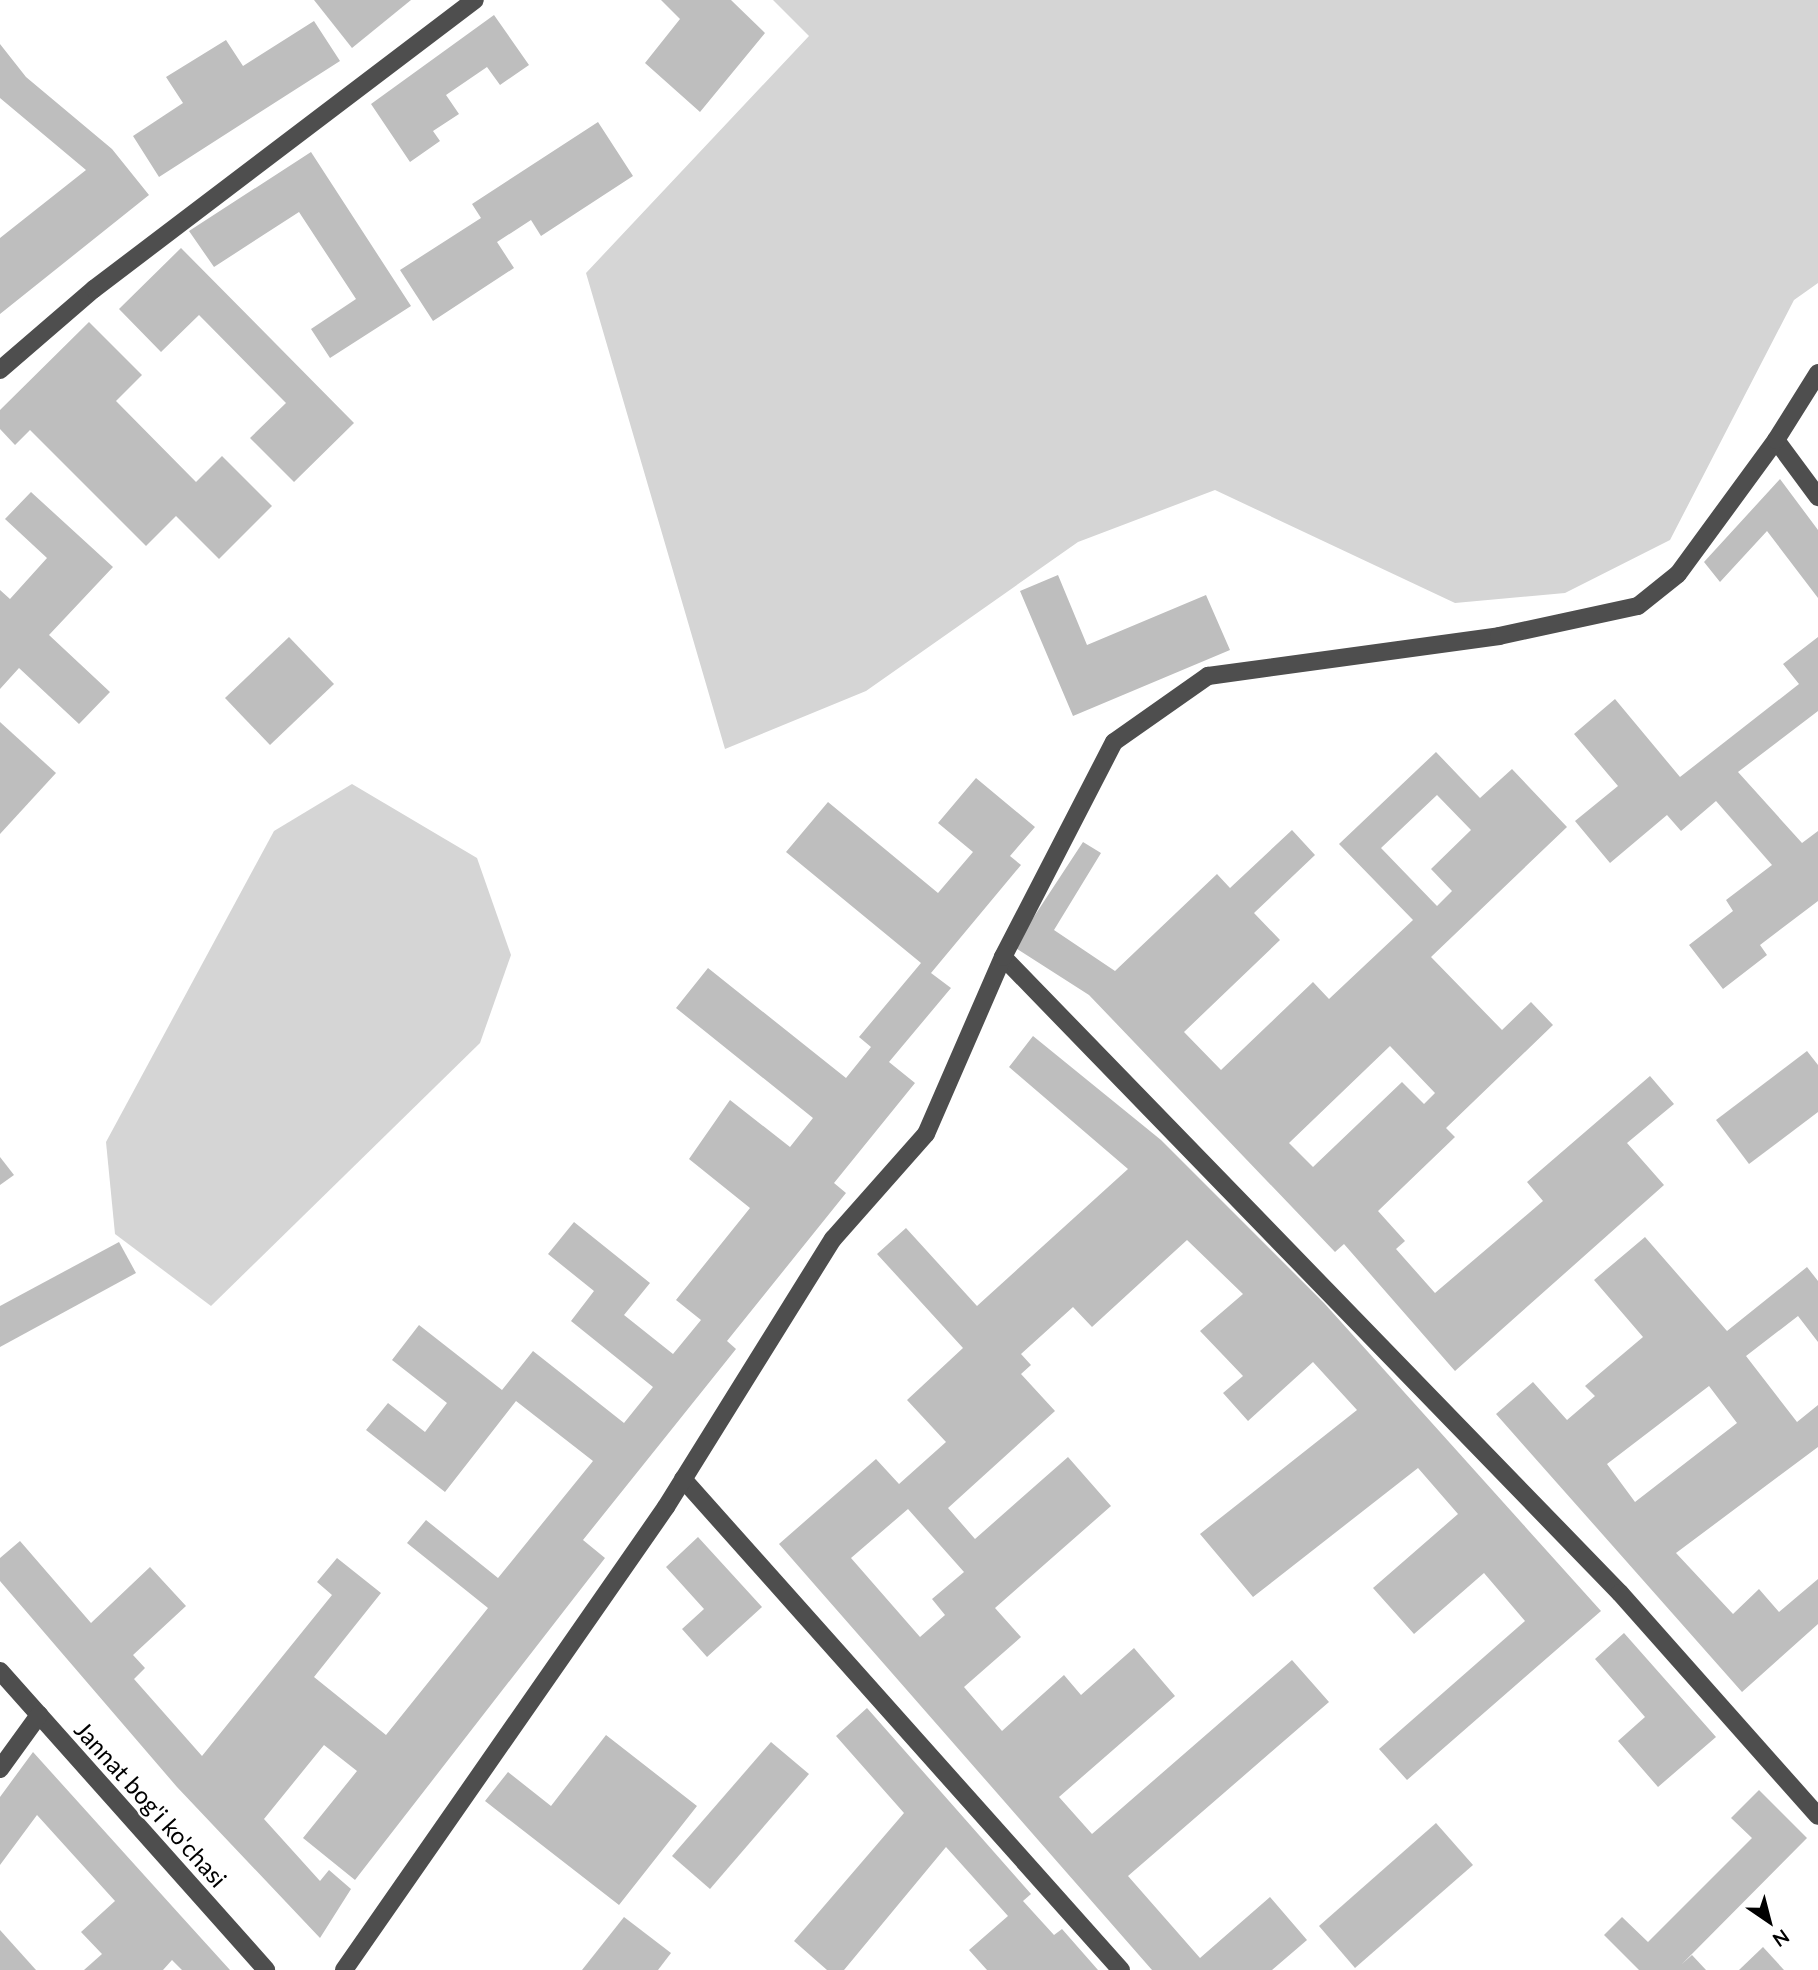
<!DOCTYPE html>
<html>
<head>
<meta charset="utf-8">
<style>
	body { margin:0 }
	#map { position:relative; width:1818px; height:1970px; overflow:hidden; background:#fff; font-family:Lato,sans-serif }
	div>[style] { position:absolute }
	.green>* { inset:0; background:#d5d5d5 }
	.building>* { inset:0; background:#bebebe }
	.minor>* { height:18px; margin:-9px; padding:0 9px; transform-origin:9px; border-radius:9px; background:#4e4e4e }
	span { translate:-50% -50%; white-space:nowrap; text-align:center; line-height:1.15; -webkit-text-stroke:5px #fff; paint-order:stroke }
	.street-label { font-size:24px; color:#000 }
	.north { position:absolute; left:1734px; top:1886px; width:70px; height:70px; -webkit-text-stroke:5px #fff; paint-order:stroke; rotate:145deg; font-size:19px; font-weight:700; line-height:28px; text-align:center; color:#000 }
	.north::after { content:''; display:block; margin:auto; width:24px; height:32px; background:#000; clip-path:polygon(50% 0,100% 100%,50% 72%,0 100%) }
</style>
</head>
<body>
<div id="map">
	<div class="green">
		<i style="clip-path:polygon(773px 0,1818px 0,1818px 283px,1794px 300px,1670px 540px,1565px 593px,1455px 603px,1215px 490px,1078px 542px,866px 691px,725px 749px,586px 273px,809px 36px)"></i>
		<i style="clip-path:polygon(352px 784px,477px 858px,511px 955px,480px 1043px,211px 1306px,115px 1234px,106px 1142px,274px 831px)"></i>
	</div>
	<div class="building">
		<i style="clip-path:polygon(314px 0,411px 0,352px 48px)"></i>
		<i style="clip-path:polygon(661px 0,731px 0,765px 33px,700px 112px,645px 63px,680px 19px)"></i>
		<i style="clip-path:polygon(494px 15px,529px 65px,500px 85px,487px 67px,446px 95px,459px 114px,433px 131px,440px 141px,410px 162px,371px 104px)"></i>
		<i style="clip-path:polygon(314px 21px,340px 61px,159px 177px,133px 136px,183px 103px,166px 77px,226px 40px,243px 66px)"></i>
		<i style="clip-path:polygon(0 44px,26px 77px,112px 149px,149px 195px,0 314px,0 238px,86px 170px,0 98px)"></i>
		<i style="clip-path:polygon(598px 122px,633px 176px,541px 236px,531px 220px,497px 242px,514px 268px,433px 321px,400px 270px,481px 218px,472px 204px)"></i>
		<i style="clip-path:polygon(311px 152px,411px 306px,330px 358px,311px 329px,356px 299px,299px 212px,214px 267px,189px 231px)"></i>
		<i style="clip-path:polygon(181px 248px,354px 423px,294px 482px,250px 438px,286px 403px,199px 315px,161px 352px,119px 309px)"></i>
		<i style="clip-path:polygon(89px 322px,142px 375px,116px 401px,196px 482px,222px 456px,272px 506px,219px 559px,176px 516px,146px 546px,30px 430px,15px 445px,0 429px,0 410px)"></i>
		<i style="clip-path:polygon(1780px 479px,1818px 530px,1818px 598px,1767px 531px,1720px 582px,1704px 562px)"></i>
		<i style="clip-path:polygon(31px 492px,113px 567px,49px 635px,110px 692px,79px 724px,19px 668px,0 689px,0 590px,10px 599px,47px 558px,5px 519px)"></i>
		<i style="clip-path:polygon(1058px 575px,1087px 645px,1206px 595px,1230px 650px,1073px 716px,1020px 591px)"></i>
		<i style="clip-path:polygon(289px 637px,334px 684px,270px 745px,225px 698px)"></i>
		<i style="clip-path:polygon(1818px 637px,1818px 711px,1738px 772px,1802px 843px,1818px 831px,1818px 901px,1760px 945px,1767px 955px,1723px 989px,1689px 945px,1733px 911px,1726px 900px,1772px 865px,1716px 801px,1681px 831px,1667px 815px,1610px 863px,1575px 821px,1618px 786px,1574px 734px,1615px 699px,1680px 777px,1799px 684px,1783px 664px)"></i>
		<i style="clip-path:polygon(0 722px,56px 773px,0 834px)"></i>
		<i style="clip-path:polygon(evenodd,1436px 752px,1480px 798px,1512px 769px,1567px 827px,1431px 957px,1502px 1030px,1531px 1002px,1553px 1025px,1446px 1128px,1455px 1137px,1378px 1211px,1405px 1241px,1396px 1249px,1435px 1293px,1543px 1201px,1527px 1182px,1650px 1076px,1674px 1104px,1627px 1143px,1664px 1185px,1455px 1371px,1344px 1244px,1335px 1252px,1089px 995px,1014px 947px,1083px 842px,1101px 853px,1054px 930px,1115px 971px,1217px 874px,1230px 888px,1292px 830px,1315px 855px,1254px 913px,1280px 940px,1184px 1032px,1221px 1070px,1313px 982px,1329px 999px,1413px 920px,1339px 844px,1436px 752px,1437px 795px,1471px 830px,1431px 869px,1452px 891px,1437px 906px,1381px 848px,1437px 795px,1436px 752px,1390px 1046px,1435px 1093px,1424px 1104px,1402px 1082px,1313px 1167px,1289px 1143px,1390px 1046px)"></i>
		<i style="clip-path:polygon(976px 778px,1035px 827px,1010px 856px,1021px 865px,931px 973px,951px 988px,889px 1062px,915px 1083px,834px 1183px,846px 1193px,727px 1341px,736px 1349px,583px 1540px,605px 1558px,355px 1880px,303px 1838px,357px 1771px,324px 1745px,264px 1819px,320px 1881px,329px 1870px,351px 1889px,320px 1938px,177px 1787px,0 1581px,0 1558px,20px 1541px,91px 1623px,150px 1567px,186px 1606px,133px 1655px,145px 1668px,134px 1679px,202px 1756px,332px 1595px,317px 1582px,337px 1558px,381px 1593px,314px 1677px,386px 1735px,488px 1608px,407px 1543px,426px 1520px,498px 1578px,593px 1461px,516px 1401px,445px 1492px,366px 1430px,388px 1403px,425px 1432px,447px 1403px,392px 1360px,419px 1325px,502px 1390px,533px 1351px,624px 1423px,653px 1387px,571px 1321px,594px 1291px,548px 1254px,574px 1222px,650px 1283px,624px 1315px,673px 1354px,701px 1320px,676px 1300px,750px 1208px,689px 1159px,730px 1100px,790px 1147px,813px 1118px,676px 1008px,708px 968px,846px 1078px,871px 1047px,859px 1037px,921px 963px,786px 852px,828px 802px,938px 893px,973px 852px,938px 823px)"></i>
		<i style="clip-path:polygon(evenodd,1033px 1036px,1161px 1140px,1324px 1303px,1601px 1611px,1407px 1780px,1379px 1749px,1525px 1621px,1484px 1573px,1414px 1634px,1373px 1588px,1458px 1514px,1418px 1468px,1253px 1597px,1200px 1534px,1357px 1410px,1313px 1362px,1248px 1421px,1223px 1393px,1243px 1376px,1200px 1331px,1243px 1294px,1187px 1240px,1092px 1327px,1073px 1307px,1021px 1354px,1031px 1365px,1021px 1374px,1055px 1411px,948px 1508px,975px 1539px,1068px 1457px,1111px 1506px,995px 1608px,1021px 1637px,964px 1687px,1002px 1731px,1064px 1675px,1081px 1695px,1134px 1648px,1175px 1696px,1059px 1797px,1092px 1834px,1292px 1660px,1329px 1702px,1128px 1876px,1200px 1958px,1270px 1897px,1307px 1940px,1272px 1970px,1152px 1970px,779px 1544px,876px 1459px,899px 1484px,946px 1442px,907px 1400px,963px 1348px,877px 1254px,906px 1228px,977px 1306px,1128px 1169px,1009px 1067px,1033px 1036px,908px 1509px,964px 1572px,932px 1599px,945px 1615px,920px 1637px,851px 1558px,908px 1509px)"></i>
		<i style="clip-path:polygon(1807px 1051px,1818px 1065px,1818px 1112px,1749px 1164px,1716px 1120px)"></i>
		<i style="clip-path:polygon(0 1157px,14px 1175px,0 1185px)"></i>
		<i style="clip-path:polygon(evenodd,1645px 1237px,1727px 1331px,1807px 1267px,1818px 1281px,1818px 1342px,1798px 1316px,1746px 1356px,1797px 1422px,1818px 1405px,1818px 1447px,1676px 1553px,1733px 1614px,1759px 1589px,1779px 1612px,1818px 1579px,1818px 1624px,1742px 1692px,1496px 1414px,1533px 1382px,1567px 1420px,1595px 1396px,1585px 1386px,1643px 1337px,1594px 1280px,1645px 1237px,1709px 1386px,1737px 1423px,1635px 1502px,1607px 1464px,1709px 1386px)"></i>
		<i style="clip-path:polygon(119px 1242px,136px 1273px,0 1347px,0 1306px)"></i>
		<i style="clip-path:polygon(698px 1537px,762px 1607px,707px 1657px,682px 1629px,704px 1609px,666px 1567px)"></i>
		<i style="clip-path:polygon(1624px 1633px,1716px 1737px,1658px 1787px,1618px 1741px,1645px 1717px,1595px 1659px)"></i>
		<i style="clip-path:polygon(867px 1708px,1031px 1894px,1023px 1901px,1054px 1935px,1062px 1929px,1098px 1970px,987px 1970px,969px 1950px,1008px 1916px,946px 1847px,844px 1970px,827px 1970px,794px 1941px,904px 1813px,836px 1736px)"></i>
		<i style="clip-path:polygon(606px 1735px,697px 1806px,619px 1905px,485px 1801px,508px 1772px,551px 1806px)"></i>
		<i style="clip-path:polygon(771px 1742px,809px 1774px,710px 1889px,672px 1856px)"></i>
		<i style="clip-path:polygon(33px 1752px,181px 1916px,230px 1970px,182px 1970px,172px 1960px,163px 1970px,84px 1970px,102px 1954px,81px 1932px,115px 1901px,37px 1815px,0 1865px,0 1797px)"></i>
		<i style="clip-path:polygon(1759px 1790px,1807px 1838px,1682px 1964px,1692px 1955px,1706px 1970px,1639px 1970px,1604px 1935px,1622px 1917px,1648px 1942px,1752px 1838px,1731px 1818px)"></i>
		<i style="clip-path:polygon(1436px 1823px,1473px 1865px,1355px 1968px,1319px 1926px)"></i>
		<i style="clip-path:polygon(624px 1917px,671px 1953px,658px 1970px,582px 1970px)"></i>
		<i style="clip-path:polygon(0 1930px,36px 1970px,0 1970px)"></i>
		<i style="clip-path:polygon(1763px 1947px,1784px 1970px,1739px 1970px)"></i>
	</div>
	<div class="minor">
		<i style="left:0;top:370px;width:124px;rotate:-40.8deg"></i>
		<i style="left:94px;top:289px;width:478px;rotate:-37.2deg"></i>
		<i style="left:1776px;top:440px;width:71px;rotate:53.6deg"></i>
		<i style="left:1003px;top:957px;width:886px;rotate:45.87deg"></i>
		<i style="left:1620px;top:1593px;width:298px;rotate:48.4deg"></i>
		<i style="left:683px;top:1479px;width:658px;rotate:48.27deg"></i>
		<i style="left:0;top:1671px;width:400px;rotate:48.3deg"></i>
		<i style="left:0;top:1769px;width:67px;rotate:-54.2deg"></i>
		<i style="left:344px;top:1970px;width:564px;rotate:-55.18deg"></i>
		<i style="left:666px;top:1507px;width:316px;rotate:-58.1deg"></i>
		<i style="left:833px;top:1239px;width:140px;rotate:-48.5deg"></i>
		<i style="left:926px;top:1134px;width:193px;rotate:-66.5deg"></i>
		<i style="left:1003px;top:957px;width:242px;rotate:-62.7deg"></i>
		<i style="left:1114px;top:742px;width:115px;rotate:-35.1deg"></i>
		<i style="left:1208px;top:676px;width:294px;rotate:-7.8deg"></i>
		<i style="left:1499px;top:636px;width:142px;rotate:-12.2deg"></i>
		<i style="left:1638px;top:606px;width:51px;rotate:-38.7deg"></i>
		<i style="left:1678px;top:574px;width:166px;rotate:-53.8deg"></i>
		<i style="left:1776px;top:440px;width:79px;rotate:-57.9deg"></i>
	</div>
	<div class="street-label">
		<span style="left:151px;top:1804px;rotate:48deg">Jannat bog'i ko'chasi</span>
	</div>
	<div class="north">N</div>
</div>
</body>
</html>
